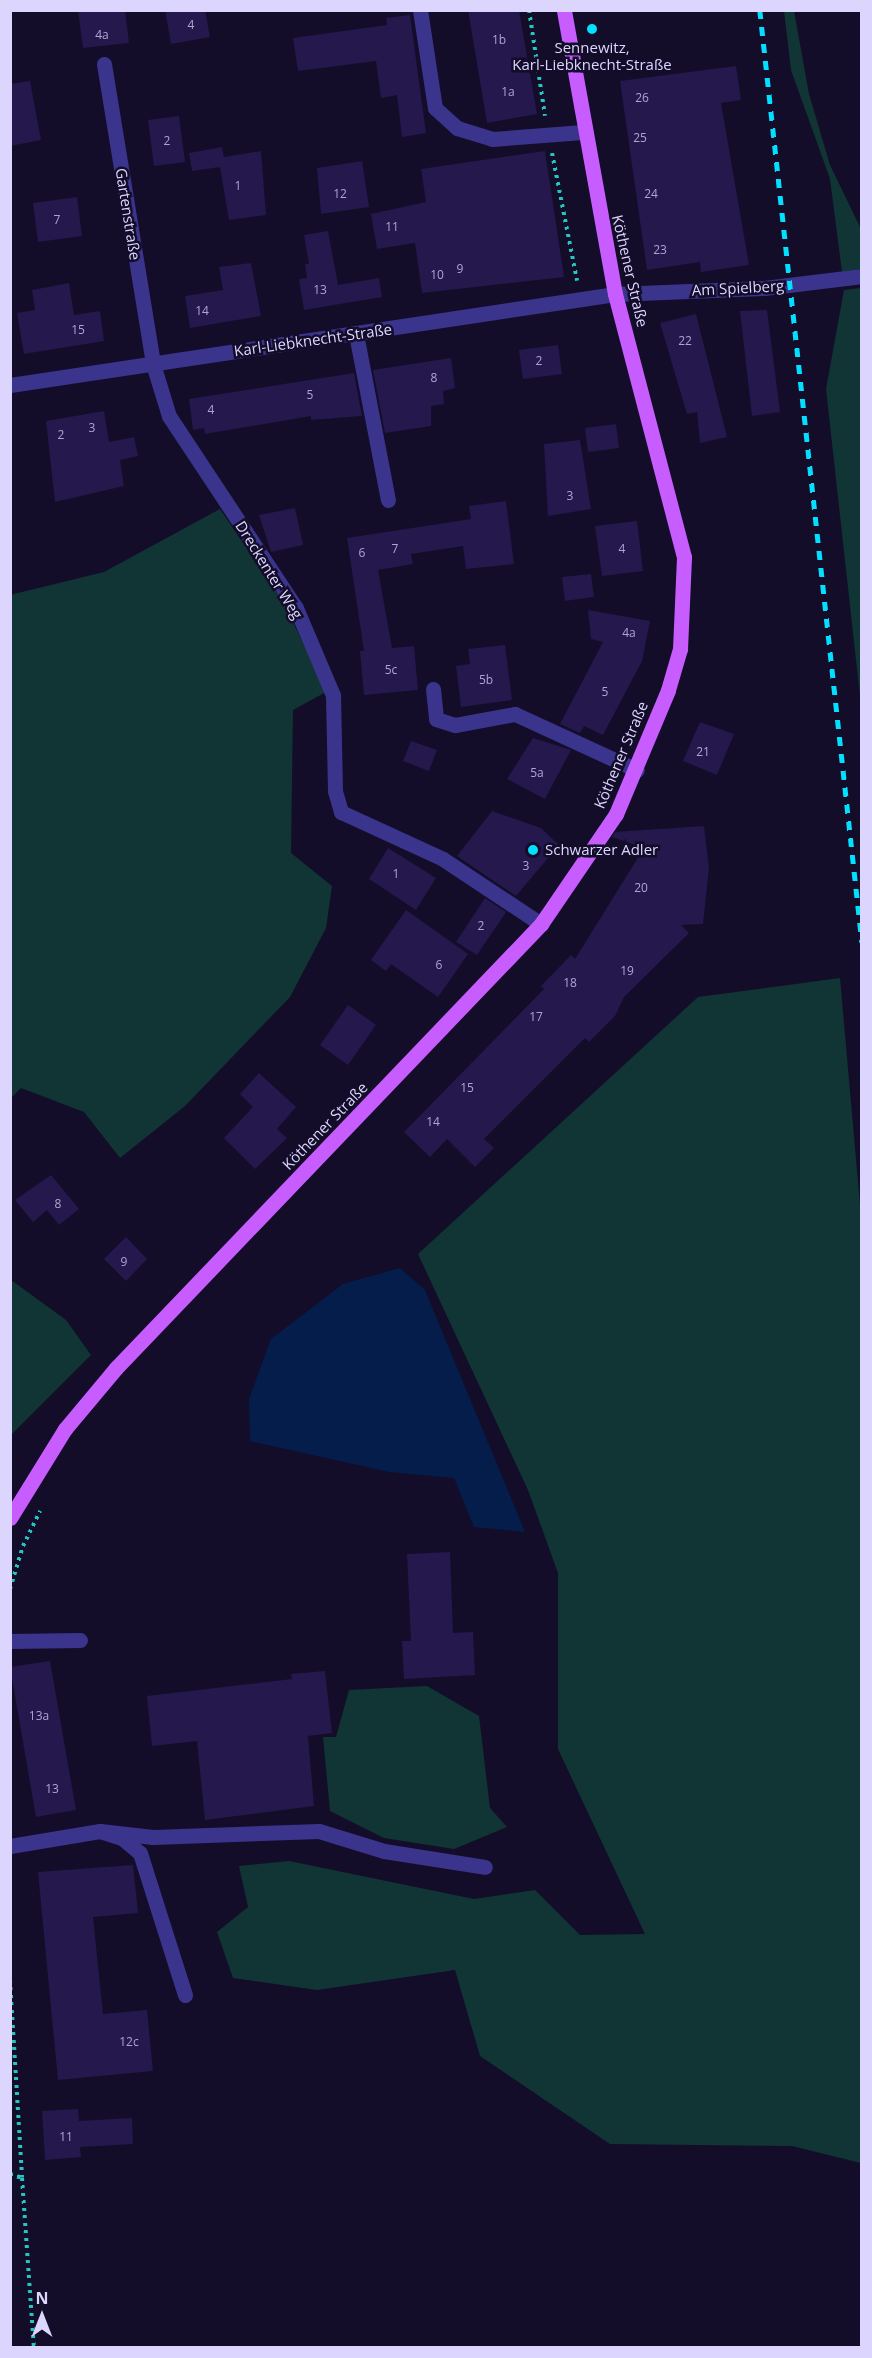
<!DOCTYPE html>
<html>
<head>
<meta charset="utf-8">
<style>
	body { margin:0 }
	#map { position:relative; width:872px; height:2358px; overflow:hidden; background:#130d2a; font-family:"Open Sans",sans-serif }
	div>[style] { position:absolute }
	.green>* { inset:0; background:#103534 }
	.water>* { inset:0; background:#051d4b }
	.building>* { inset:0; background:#24184d }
	.path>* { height:4px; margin-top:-2px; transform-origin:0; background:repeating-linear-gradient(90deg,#23c6c1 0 3px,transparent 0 7.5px) }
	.minor>* { height:15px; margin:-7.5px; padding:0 7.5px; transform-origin:7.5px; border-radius:7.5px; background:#3a348d }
	.major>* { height:15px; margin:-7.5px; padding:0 7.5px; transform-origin:7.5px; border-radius:7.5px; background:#c75dff }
	.rail>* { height:4.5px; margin-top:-2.25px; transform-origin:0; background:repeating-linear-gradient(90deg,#02dfff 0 9px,transparent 0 17px) }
	.dots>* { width:16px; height:16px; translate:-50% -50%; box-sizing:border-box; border:3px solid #130d2a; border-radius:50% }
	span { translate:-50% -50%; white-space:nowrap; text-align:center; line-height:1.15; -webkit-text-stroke:5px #130d2a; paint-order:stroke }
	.number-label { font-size:12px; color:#aea6d2 }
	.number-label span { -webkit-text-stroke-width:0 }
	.poi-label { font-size:15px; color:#dcd6ff }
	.left { translate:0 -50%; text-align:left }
	.street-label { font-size:15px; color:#dcd6ff }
	.frame { position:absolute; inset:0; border:12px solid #dcd6ff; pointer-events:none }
	.north { position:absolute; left:12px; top:2286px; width:60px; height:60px; -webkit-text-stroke:4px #130d2a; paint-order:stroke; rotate:0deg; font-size:16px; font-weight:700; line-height:24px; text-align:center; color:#dcd6ff }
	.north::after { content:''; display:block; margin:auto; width:21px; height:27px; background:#dcd6ff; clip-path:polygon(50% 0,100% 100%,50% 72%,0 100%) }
</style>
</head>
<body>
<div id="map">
	<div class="green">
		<i style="clip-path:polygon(784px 11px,794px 11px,809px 94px,830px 165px,861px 229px,861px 269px,842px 272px,830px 179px,791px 70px)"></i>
		<i style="clip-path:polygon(861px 288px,862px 288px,861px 705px,826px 389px,844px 290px)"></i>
		<i style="clip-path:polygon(220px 509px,284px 603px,326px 692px,293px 710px,291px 853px,332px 886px,326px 928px,290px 997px,185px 1106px,120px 1158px,84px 1112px,21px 1088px,11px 1098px,10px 595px,104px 572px)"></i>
		<i style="clip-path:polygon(840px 978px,862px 1227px,861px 2163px,792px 2146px,610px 2144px,480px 2056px,455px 1970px,317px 1990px,233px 1978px,217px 1932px,248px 1907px,239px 1866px,289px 1861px,474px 1899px,535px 1890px,580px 1935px,645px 1934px,558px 1749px,558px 1573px,528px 1490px,418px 1254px,698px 997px)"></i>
		<i style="clip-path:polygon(11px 1280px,66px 1320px,91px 1355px,11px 1435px)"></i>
		<i style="clip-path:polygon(427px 1686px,479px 1716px,490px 1808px,507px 1827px,454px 1849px,384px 1838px,330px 1811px,323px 1737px,336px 1737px,349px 1690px)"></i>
	</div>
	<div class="water">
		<i style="clip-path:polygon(400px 1268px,425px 1290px,525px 1532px,474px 1527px,454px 1478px,389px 1472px,250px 1441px,249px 1399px,271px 1339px,343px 1284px)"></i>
	</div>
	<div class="building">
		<i style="clip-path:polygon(78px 10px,125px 10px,129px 43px,83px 48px)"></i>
		<i style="clip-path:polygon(165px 10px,205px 10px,210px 37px,171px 44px)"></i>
		<i style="clip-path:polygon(468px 10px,519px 10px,537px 114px,487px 123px)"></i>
		<i style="clip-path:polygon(410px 15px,426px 133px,402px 137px,397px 95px,381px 98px,376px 61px,298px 71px,293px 38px,387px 25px,386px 18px)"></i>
		<i style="clip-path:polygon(736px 66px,741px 100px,721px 103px,749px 265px,701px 272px,700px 262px,647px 270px,620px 81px)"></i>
		<i style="clip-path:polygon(30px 81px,41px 140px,10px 146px,10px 84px)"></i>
		<i style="clip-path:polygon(179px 116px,185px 162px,154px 166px,148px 120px)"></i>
		<i style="clip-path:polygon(222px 147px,224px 157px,261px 151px,266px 215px,229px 220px,220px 167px,192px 171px,189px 153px)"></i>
		<i style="clip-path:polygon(545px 151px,564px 277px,422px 293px,415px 243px,377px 249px,371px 214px,426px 202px,421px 169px)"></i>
		<i style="clip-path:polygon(362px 161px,369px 207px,321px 214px,317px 168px)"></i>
		<i style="clip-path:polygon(77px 197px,82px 236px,38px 242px,33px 203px)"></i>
		<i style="clip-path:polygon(328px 231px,338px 285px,379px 278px,382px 297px,304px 310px,299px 279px,307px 278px,305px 264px,309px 264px,304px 235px)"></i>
		<i style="clip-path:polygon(251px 263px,261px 316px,190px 328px,185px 296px,223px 290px,219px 267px)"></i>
		<i style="clip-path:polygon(69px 283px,74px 315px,100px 311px,104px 341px,24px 354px,17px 313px,35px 310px,32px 290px)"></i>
		<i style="clip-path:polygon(767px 310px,780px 412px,752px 416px,740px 311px)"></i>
		<i style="clip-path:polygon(696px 314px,727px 437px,700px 443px,697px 412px,687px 414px,660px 323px)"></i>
		<i style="clip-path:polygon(558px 345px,562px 374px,523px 379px,519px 350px)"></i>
		<i style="clip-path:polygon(451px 358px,455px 388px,443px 391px,444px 404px,431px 406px,431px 426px,385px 433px,373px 370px)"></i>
		<i style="clip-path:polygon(354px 373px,362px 416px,311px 420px,311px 416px,205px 434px,204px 428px,193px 430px,189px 399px)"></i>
		<i style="clip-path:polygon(104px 411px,109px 442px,134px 437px,138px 456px,120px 460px,124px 486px,55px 502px,46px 421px)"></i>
		<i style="clip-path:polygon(616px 424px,619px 448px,588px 452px,585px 428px)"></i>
		<i style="clip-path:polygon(580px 440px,591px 509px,548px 516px,544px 444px)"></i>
		<i style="clip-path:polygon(506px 501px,514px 564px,466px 569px,463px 546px,411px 554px,413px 564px,378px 570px,392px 648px,414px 646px,418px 690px,364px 695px,360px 651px,364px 651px,347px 538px,471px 519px,469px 506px)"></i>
		<i style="clip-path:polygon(295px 508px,303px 545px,271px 552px,259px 515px)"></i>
		<i style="clip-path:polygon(637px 521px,643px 571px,602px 576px,595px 526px)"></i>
		<i style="clip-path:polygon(591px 574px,594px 597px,565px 601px,562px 577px)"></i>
		<i style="clip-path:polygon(588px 610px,650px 621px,642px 661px,603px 735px,584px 726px,580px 733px,560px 724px,603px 642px,591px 639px)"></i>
		<i style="clip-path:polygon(505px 645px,512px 700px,461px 707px,456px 666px,470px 664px,468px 649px)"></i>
		<i style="clip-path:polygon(700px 722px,734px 734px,717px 775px,683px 761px)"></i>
		<i style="clip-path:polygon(533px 738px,571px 750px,545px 799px,507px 779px)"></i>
		<i style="clip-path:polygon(411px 741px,437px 750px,429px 771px,403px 761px)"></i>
		<i style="clip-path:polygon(492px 811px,541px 828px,559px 845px,516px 896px,457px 856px)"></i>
		<i style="clip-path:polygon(704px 826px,709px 868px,703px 924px,681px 925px,689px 933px,624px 997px,615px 1016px,589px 1042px,585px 1038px,484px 1139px,494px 1148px,475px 1167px,447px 1139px,430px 1157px,404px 1132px,544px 989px,541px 986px,571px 955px,575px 959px,644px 848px,612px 837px,615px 832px)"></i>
		<i style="clip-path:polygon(388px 848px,436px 878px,416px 910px,369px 879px)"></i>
		<i style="clip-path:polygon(485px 898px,506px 912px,477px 955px,456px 942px)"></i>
		<i style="clip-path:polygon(406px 910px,468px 954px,438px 997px,391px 964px,386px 971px,371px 960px)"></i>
		<i style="clip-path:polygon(348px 1005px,376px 1025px,348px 1065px,320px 1045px)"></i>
		<i style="clip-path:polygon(259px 1073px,296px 1107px,277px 1129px,287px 1138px,255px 1169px,224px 1138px,253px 1107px,240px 1094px)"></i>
		<i style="clip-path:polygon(51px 1175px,79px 1209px,59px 1225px,47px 1210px,33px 1222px,15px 1200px)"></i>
		<i style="clip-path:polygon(126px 1237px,147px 1259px,126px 1281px,104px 1259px)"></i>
		<i style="clip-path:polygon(450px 1552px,453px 1633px,473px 1632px,475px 1675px,404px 1679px,402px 1641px,411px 1641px,407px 1554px)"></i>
		<i style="clip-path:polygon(50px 1661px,76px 1810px,36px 1817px,10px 1667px)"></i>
		<i style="clip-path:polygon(325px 1671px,332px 1733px,308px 1736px,314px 1806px,205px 1820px,197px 1741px,152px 1746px,147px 1696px,292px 1679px,291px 1674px)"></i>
		<i style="clip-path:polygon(133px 1865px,138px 1913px,93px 1917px,103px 2014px,147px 2010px,153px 2071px,58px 2080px,38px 1872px)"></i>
		<i style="clip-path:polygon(78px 2109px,79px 2121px,132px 2118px,133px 2144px,80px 2147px,81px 2157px,45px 2160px,42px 2111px)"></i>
	</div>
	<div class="path">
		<i style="left:529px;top:10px;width:107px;rotate:81.4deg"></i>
		<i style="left:552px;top:153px;width:130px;rotate:78.9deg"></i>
		<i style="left:10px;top:1589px;width:45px;rotate:-73.2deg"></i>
		<i style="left:23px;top:1546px;width:39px;rotate:-64deg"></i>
		<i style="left:10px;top:1980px;width:198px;rotate:86.5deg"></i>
		<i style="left:10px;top:2174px;width:13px;rotate:18deg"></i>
		<i style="left:22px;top:2178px;width:170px;rotate:86deg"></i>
	</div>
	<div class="minor">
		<i style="left:420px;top:10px;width:99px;rotate:81.3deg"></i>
		<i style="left:435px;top:108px;width:30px;rotate:42deg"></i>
		<i style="left:457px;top:128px;width:37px;rotate:17deg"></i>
		<i style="left:492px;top:139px;width:91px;rotate:-4.4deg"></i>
		<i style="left:104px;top:64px;width:304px;rotate:80.7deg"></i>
		<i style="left:153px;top:364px;width:54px;rotate:72.9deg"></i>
		<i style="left:169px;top:416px;width:230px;rotate:56.5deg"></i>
		<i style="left:296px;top:608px;width:95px;rotate:67deg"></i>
		<i style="left:333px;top:695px;width:96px;rotate:88.8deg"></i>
		<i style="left:335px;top:791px;width:22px;rotate:74deg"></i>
		<i style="left:341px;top:812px;width:112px;rotate:24.7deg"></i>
		<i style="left:443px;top:859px;width:118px;rotate:33.6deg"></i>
		<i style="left:356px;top:334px;width:169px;rotate:79.1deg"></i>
		<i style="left:10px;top:385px;width:612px;rotate:-8.55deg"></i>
		<i style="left:615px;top:294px;width:149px;rotate:-2.3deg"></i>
		<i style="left:764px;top:288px;width:99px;rotate:-7deg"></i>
		<i style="left:433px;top:689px;width:30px;rotate:84deg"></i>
		<i style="left:436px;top:719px;width:20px;rotate:18deg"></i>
		<i style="left:455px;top:725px;width:61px;rotate:-10.4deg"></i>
		<i style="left:515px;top:714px;width:134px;rotate:24.7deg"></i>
		<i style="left:10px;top:1641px;width:70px;rotate:-0.8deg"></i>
		<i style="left:100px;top:1831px;width:53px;rotate:6.5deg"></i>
		<i style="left:153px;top:1837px;width:166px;rotate:-2.1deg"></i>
		<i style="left:319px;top:1831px;width:68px;rotate:17.1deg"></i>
		<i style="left:384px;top:1851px;width:102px;rotate:9deg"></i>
		<i style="left:10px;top:1846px;width:91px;rotate:-9.5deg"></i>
		<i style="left:100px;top:1831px;width:23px;rotate:18deg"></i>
		<i style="left:122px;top:1838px;width:23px;rotate:40deg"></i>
		<i style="left:140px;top:1853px;width:149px;rotate:72.4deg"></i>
	</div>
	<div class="major">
		<i style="left:10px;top:1518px;width:105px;rotate:-58.3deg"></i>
		<i style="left:65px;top:1429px;width:80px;rotate:-50.1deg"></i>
		<i style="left:116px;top:1368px;width:615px;rotate:-46.25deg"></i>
		<i style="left:541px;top:924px;width:133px;rotate:-55.7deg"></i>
		<i style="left:616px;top:814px;width:134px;rotate:-67.2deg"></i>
		<i style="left:668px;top:690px;width:43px;rotate:-73.7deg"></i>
		<i style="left:680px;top:649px;width:92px;rotate:-87.5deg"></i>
		<i style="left:684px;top:557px;width:272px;rotate:-104.7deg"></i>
		<i style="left:615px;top:294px;width:289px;rotate:-100.2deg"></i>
	</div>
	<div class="rail">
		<i style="left:760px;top:10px;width:938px;rotate:83.75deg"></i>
	</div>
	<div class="dots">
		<i style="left:592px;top:29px;background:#02dfff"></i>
		<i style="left:533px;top:850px;background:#02dfff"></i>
	</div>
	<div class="number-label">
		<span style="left:191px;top:25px">4</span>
		<span style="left:102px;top:35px">4a</span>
		<span style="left:499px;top:40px">1b</span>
		<span style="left:508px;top:92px">1a</span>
		<span style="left:642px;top:98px">26</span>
		<span style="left:640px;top:138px">25</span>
		<span style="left:167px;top:141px">2</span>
		<span style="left:238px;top:186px">1</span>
		<span style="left:340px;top:194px">12</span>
		<span style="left:651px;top:194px">24</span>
		<span style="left:57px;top:220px">7</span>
		<span style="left:392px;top:227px">11</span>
		<span style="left:660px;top:250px">23</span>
		<span style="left:460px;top:269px">9</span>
		<span style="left:437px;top:275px">10</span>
		<span style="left:320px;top:290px">13</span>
		<span style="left:202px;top:311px">14</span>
		<span style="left:78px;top:330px">15</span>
		<span style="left:685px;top:341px">22</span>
		<span style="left:539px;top:361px">2</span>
		<span style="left:434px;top:378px">8</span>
		<span style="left:310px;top:395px">5</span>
		<span style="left:211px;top:410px">4</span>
		<span style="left:92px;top:428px">3</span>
		<span style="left:61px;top:435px">2</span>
		<span style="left:570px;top:496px">3</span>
		<span style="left:395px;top:549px">7</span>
		<span style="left:622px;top:549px">4</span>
		<span style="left:362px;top:553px">6</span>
		<span style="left:629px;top:633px">4a</span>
		<span style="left:391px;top:670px">5c</span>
		<span style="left:486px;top:680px">5b</span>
		<span style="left:605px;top:692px">5</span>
		<span style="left:703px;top:752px">21</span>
		<span style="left:537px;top:773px">5a</span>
		<span style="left:526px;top:866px">3</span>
		<span style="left:396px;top:874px">1</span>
		<span style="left:641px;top:888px">20</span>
		<span style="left:481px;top:926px">2</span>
		<span style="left:439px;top:965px">6</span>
		<span style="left:627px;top:971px">19</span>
		<span style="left:570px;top:983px">18</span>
		<span style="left:536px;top:1017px">17</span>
		<span style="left:467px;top:1088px">15</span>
		<span style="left:433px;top:1122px">14</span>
		<span style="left:58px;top:1204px">8</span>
		<span style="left:124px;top:1262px">9</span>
		<span style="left:39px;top:1716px">13a</span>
		<span style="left:52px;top:1789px">13</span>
		<span style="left:129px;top:2042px">12c</span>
		<span style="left:66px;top:2137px">11</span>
	</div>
	<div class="poi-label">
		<span style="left:592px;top:56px">Sennewitz,<br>Karl-Liebknecht-Straße</span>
		<span class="left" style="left:545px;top:850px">Schwarzer Adler</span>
	</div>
	<div class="street-label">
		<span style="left:128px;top:214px;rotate:81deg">Gartenstraße</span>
		<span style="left:630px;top:271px;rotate:77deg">Köthener Straße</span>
		<span style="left:738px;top:288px;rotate:-3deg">Am Spielberg</span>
		<span style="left:313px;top:340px;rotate:-8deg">Karl-Liebknecht-Straße</span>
		<span style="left:269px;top:570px;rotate:58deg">Dreckenter Weg</span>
		<span style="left:621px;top:755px;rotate:-67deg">Köthener Straße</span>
		<span style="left:325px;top:1126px;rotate:-46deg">Köthener Straße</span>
	</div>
	<div class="frame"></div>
	<div class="north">N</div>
</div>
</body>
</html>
